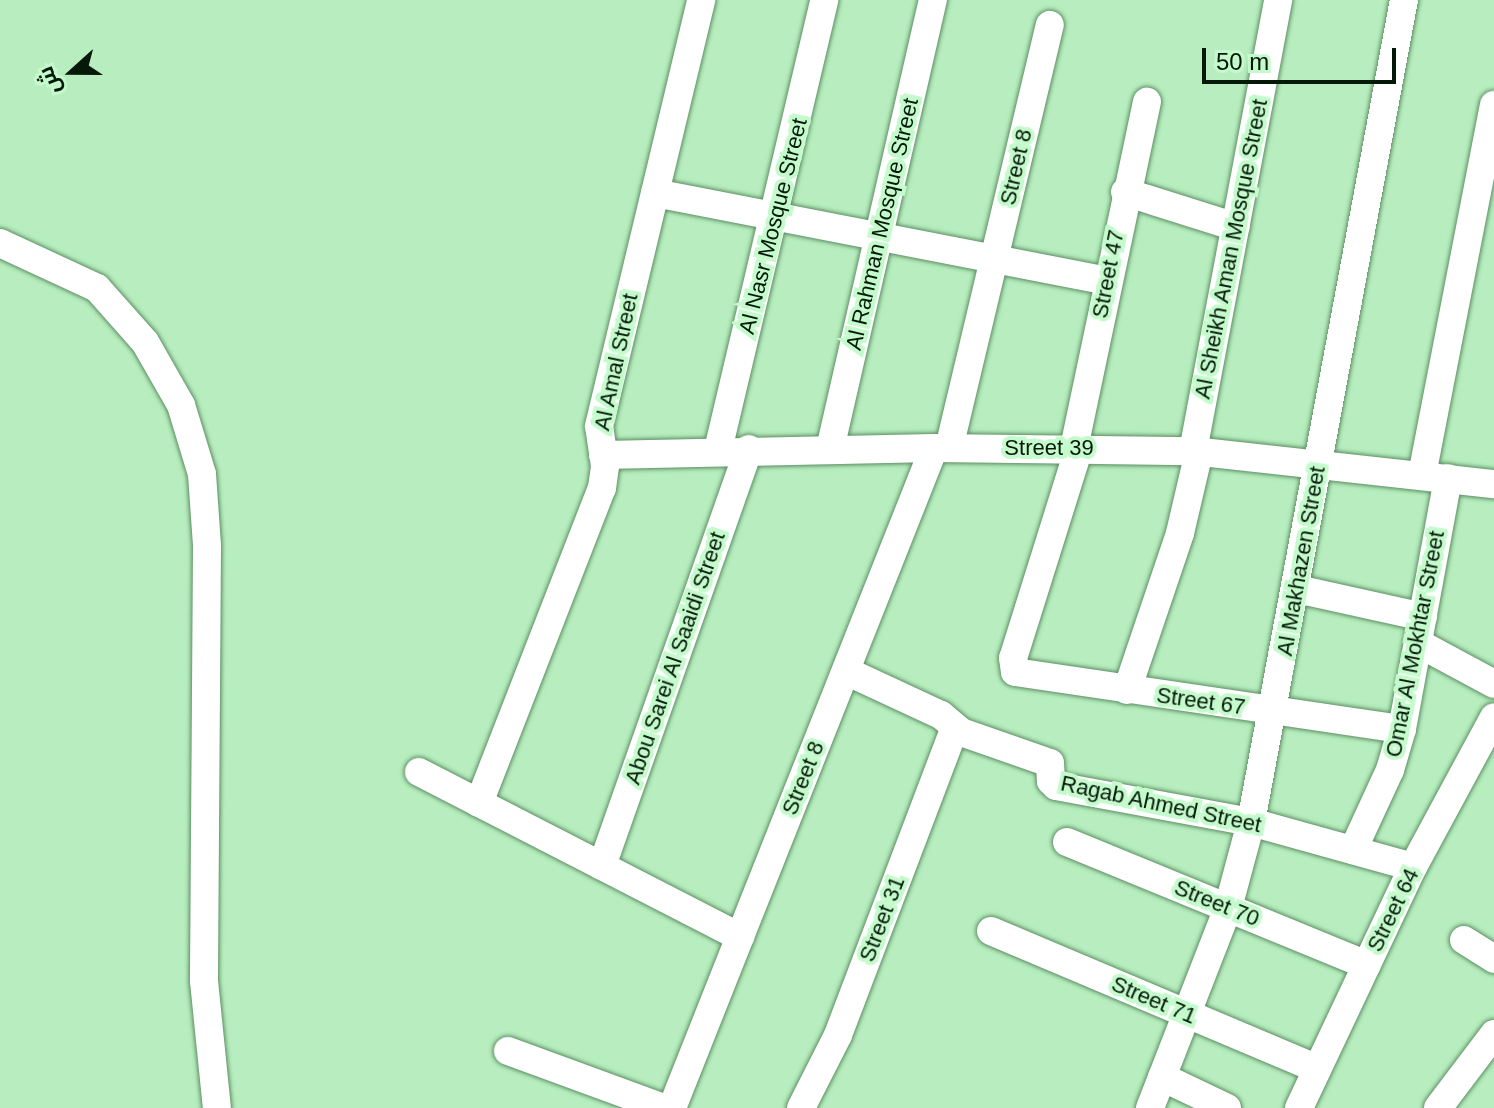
<!DOCTYPE html>
<html>
<head>
<meta charset="utf-8">
<style>
	body { margin:0 }
	#map { position:relative; width:1494px; height:1108px; overflow:hidden; background:#b8eebf; font-family:Helvetica,Cairo,sans-serif }
	div>[style] { position:absolute }
	.roads { filter:drop-shadow(0 0 2px #5c8f64) drop-shadow(0 0 2px #5c8f64) }
	.minor>* { height:28px; margin:-14px; padding:0 14px; transform-origin:14px; border-radius:14px; background:#fff }
	span { translate:-50% -50%; white-space:nowrap; text-align:center; line-height:1.15; -webkit-text-stroke:8px #c5fbcc; paint-order:stroke }
	.street-label { font-size:22px; color:#051909 }
	.north { position:absolute; left:32px; top:32px; width:80px; height:80px; -webkit-text-stroke:6px #c5fbcc; paint-order:stroke; rotate:249deg; font-size:22px; font-weight:700; line-height:32px; text-align:center; color:#051909 }
	.north::after { content:''; display:block; margin:auto; width:28px; height:36px; background:#051909; clip-path:polygon(50% 0,100% 100%,50% 72%,0 100%) }
	.scale { position:absolute; left:1202px; top:48px; width:194px; height:36px; box-sizing:border-box; border:4px solid #051909; border-top:0; padding-left:10px; font-size:24px; line-height:28px; white-space:nowrap; color:#051909; -webkit-text-stroke:6px #c5fbcc; paint-order:stroke }
</style>
</head>
<body>
<div id="map">
	<div class="roads">
		<div class="minor">
			<i style="left:1125px;top:192px;width:116px;rotate:17.5deg"></i>
			<i style="left:655px;top:193px;width:460px;rotate:11deg"></i>
			<i style="left:0;top:243px;width:107px;rotate:24.9deg"></i>
			<i style="left:97px;top:288px;width:72px;rotate:48.4deg"></i>
			<i style="left:145px;top:342px;width:73px;rotate:60.3deg"></i>
			<i style="left:181px;top:405px;width:72px;rotate:73.1deg"></i>
			<i style="left:202px;top:474px;width:72px;rotate:86deg"></i>
			<i style="left:207px;top:546px;width:435px;rotate:90.4deg"></i>
			<i style="left:204px;top:981px;width:128px;rotate:84.2deg"></i>
			<i style="left:949px;top:448px;width:435px;rotate:-76.6deg"></i>
			<i style="left:1074px;top:448px;width:354px;rotate:-78.1deg"></i>
			<i style="left:1079px;top:448px;width:220px;rotate:107.4deg"></i>
			<i style="left:1013px;top:658px;width:14px;rotate:82deg"></i>
			<i style="left:1015px;top:672px;width:391px;rotate:8.4deg"></i>
			<i style="left:830px;top:449px;width:461px;rotate:-77.1deg"></i>
			<i style="left:718px;top:450px;width:462px;rotate:-76.7deg"></i>
			<i style="left:1193px;top:451px;width:459px;rotate:-79.3deg"></i>
			<i style="left:603px;top:455px;width:331px;rotate:-1.2deg"></i>
			<i style="left:934px;top:448px;width:259px;rotate:0.7deg"></i>
			<i style="left:1193px;top:451px;width:303px;rotate:6.3deg"></i>
			<i style="left:1422px;top:475px;width:377px;rotate:-79deg"></i>
			<i style="left:1297px;top:589px;width:129px;rotate:12.5deg"></i>
			<i style="left:1418px;top:643px;width:86px;rotate:28.3deg"></i>
			<i style="left:846px;top:671px;width:105px;rotate:24.9deg"></i>
			<i style="left:941px;top:715px;width:26px;rotate:40deg"></i>
			<i style="left:961px;top:732px;width:94px;rotate:19.2deg"></i>
			<i style="left:1050px;top:763px;width:18px;rotate:87deg"></i>
			<i style="left:1051px;top:781px;width:7px;rotate:45deg"></i>
			<i style="left:1056px;top:786px;width:198px;rotate:10.5deg"></i>
			<i style="left:1251px;top:822px;width:168px;rotate:15.5deg"></i>
			<i style="left:1127px;top:690px;width:166px;rotate:-71.3deg"></i>
			<i style="left:1180px;top:533px;width:83px;rotate:-76.8deg"></i>
			<i style="left:419px;top:772px;width:361px;rotate:27.2deg"></i>
			<i style="left:479px;top:803px;width:338px;rotate:-68.7deg"></i>
			<i style="left:602px;top:488px;width:22px;rotate:-82deg"></i>
			<i style="left:605px;top:466px;width:40px;rotate:-98.5deg"></i>
			<i style="left:599px;top:426px;width:438px;rotate:-76.5deg"></i>
			<i style="left:1067px;top:842px;width:324px;rotate:22.3deg"></i>
			<i style="left:1353px;top:850px;width:88px;rotate:-65.2deg"></i>
			<i style="left:1390px;top:770px;width:43px;rotate:-73.7deg"></i>
			<i style="left:1402px;top:729px;width:255px;rotate:-79.6deg"></i>
			<i style="left:602px;top:866px;width:442px;rotate:-70.6deg"></i>
			<i style="left:991px;top:931px;width:354px;rotate:22.9deg"></i>
			<i style="left:1464px;top:940px;width:36px;rotate:32deg"></i>
			<i style="left:508px;top:1051px;width:166px;rotate:20.1deg"></i>
			<i style="left:1162px;top:1077px;width:72px;rotate:25.5deg"></i>
			<i style="left:672px;top:1108px;width:710px;rotate:-68.35deg"></i>
			<i style="left:801px;top:1108px;width:82px;rotate:-63.1deg"></i>
			<i style="left:838px;top:1035px;width:329px;rotate:-69.2deg"></i>
			<i style="left:1150px;top:1108px;width:215px;rotate:-68.7deg"></i>
			<i style="left:1228px;top:908px;width:89px;rotate:-75deg"></i>
			<i style="left:1251px;top:822px;width:836px;rotate:-79.46deg"></i>
			<i style="left:1299px;top:1108px;width:267px;rotate:-64.7deg"></i>
			<i style="left:1413px;top:867px;width:170px;rotate:-61.6deg"></i>
			<i style="left:1438px;top:1108px;width:93px;rotate:-52.9deg"></i>
		</div>
	</div>
	<div class="street-label">
		<span style="left:1016px;top:167px;rotate:-77deg">Street 8</span>
		<span style="left:882px;top:224px;rotate:-77deg">Al Rahman Mosque Street</span>
		<span style="left:773px;top:226px;rotate:-76deg">Al Nasr Mosque Street</span>
		<span style="left:1231px;top:249px;rotate:-79deg">Al Sheikh Aman Mosque Street</span>
		<span style="left:1108px;top:274px;rotate:-79deg">Street 47</span>
		<span style="left:616px;top:362px;rotate:-78deg">Al Amal Street</span>
		<span style="left:1049px;top:448px">Street 39</span>
		<span style="left:1301px;top:561px;rotate:-80deg">Al Makhazen Street</span>
		<span style="left:1415px;top:644px;rotate:-79deg">Omar Al Mokhtar Street</span>
		<span style="left:675px;top:658px;rotate:-71deg">Abou Sarei Al Saaidi Street</span>
		<span style="left:1201px;top:701px;rotate:8deg">Street 67</span>
		<span style="left:803px;top:778px;rotate:-68deg">Street 8</span>
		<span style="left:1161px;top:804px;rotate:12deg">Ragab Ahmed Street</span>
		<span style="left:1217px;top:903px;rotate:22deg">Street 70</span>
		<span style="left:1393px;top:910px;rotate:-64deg">Street 64</span>
		<span style="left:882px;top:919px;rotate:-69deg">Street 31</span>
		<span style="left:1154px;top:1000px;rotate:23deg">Street 71</span>
	</div>
	<div class="north">ش</div>
	<div class="scale">50 m</div>
</div>
</body>
</html>
